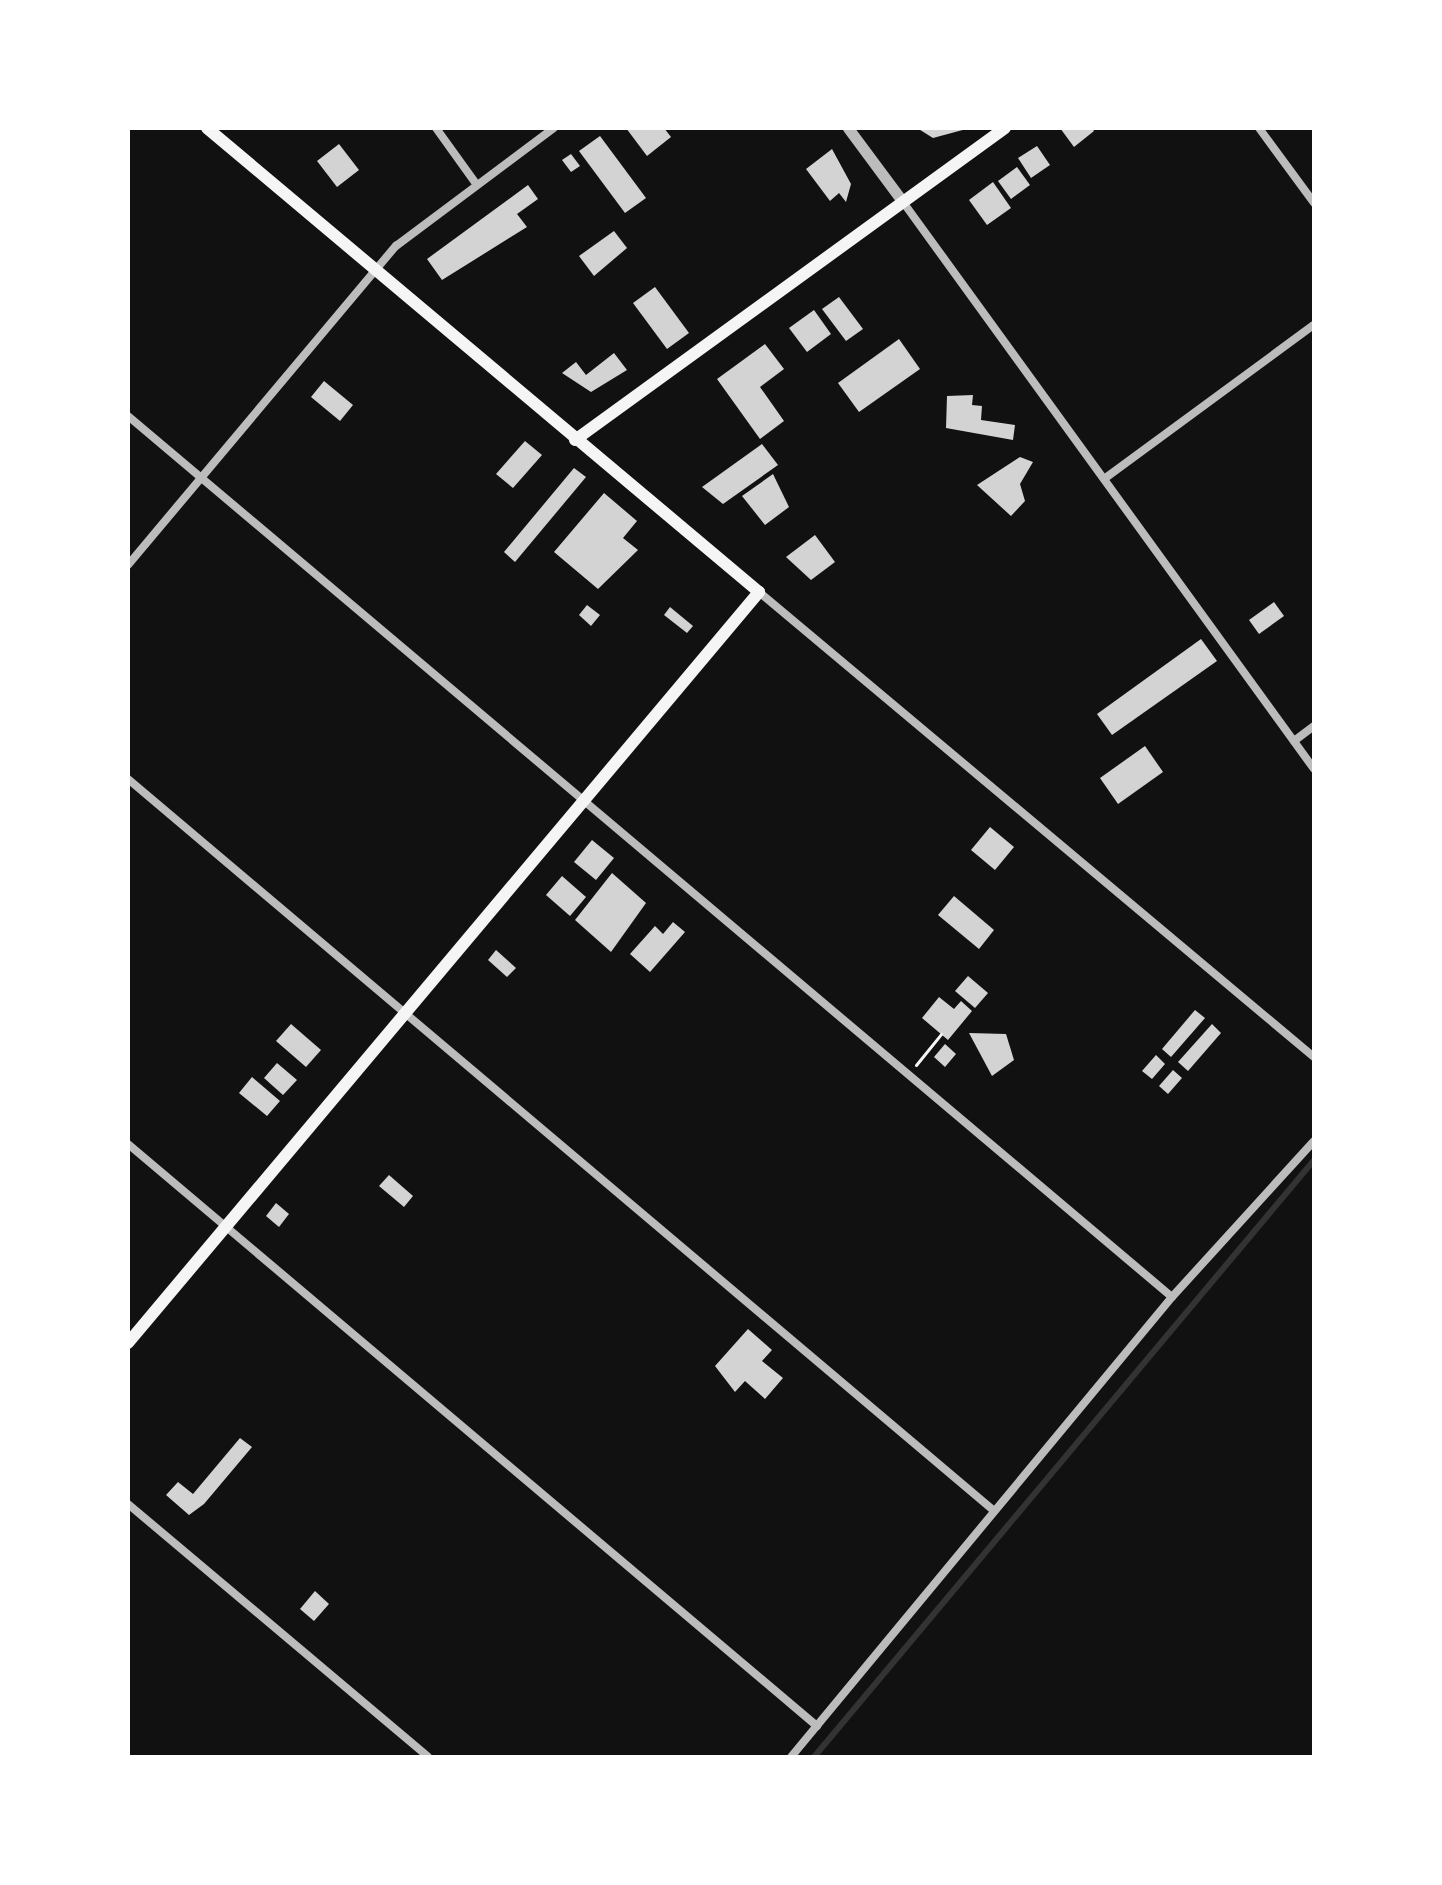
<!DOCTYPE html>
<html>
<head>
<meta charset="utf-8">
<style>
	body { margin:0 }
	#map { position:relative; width:1442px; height:1885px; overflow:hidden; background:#111; font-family:"Zilla Slab",serif }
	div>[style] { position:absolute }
	.stream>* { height:6px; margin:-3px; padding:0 3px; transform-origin:3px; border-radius:3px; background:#333 }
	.building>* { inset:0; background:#d3d3d3 }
	.path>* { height:3px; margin:-1.5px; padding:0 1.5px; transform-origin:1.5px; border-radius:1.5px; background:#f5f5f5 }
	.minor>* { height:8px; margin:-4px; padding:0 4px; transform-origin:4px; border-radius:4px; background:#bcbcbc }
	.tertiary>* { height:11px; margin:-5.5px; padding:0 5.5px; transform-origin:5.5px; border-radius:5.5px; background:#bcbcbc }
	.secondary>* { height:12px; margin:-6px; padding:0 6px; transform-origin:6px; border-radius:6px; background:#f5f5f5 }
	span { translate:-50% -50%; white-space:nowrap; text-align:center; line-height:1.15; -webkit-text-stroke:8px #fff; paint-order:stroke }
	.frame { position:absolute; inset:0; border:130px solid #fff; pointer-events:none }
</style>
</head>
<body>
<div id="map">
	<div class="stream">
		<i style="left:814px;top:1757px;width:779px;rotate:-50.05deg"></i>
	</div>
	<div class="building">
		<i style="clip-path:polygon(626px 128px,664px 128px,671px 137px,647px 156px)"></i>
		<i style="clip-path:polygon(917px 128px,970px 128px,933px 138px)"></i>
		<i style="clip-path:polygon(1060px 128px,1092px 128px,1094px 131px,1074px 147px)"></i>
		<i style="clip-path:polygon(600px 136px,646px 198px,625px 213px,579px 151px)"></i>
		<i style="clip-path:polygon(339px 144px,359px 170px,337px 187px,317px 161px)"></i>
		<i style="clip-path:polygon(1037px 146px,1050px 165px,1031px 178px,1018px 158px)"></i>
		<i style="clip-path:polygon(832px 149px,851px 184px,846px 202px,839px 193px,830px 201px,806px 169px)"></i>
		<i style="clip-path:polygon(571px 154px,580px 166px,571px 172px,562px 160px)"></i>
		<i style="clip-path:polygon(1017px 167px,1030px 185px,1011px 199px,998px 181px)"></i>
		<i style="clip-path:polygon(993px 182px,1011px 208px,987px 225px,969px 200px)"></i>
		<i style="clip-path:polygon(528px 185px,538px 199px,517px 214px,527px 227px,442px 280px,427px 259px)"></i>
		<i style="clip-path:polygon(614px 231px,627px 248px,594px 276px,579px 256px)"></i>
		<i style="clip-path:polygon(655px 287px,689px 333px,667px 349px,633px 303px)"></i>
		<i style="clip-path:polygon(839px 297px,863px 329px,846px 341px,822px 309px)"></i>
		<i style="clip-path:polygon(814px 310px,831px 334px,807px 352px,789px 328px)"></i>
		<i style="clip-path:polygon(899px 339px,920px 369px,859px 412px,838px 383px)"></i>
		<i style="clip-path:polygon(765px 344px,784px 369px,760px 387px,784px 421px,760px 439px,717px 379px)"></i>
		<i style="clip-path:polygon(614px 353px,627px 370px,591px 392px,562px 373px,576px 362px,586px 375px)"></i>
		<i style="clip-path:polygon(324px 381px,353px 405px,340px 421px,311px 397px)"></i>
		<i style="clip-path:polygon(973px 395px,972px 405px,982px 406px,981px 420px,1015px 425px,1013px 440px,946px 428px,947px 396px)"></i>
		<i style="clip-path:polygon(525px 441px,542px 455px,513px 488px,496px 474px)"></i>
		<i style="clip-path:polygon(762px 444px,778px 465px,723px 504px,702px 487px)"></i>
		<i style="clip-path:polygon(1020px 457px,1033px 462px,1020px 484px,1025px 501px,1011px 516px,977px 485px)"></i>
		<i style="clip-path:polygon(574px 468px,586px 477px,515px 562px,504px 552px)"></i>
		<i style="clip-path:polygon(773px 474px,789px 507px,765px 525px,742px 496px)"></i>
		<i style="clip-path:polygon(604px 493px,637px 521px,623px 538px,638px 550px,598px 589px,554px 552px)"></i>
		<i style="clip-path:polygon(815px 535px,835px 562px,811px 580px,786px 557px)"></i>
		<i style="clip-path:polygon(1274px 602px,1284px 616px,1259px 634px,1249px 620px)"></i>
		<i style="clip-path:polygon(587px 605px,600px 615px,591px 626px,579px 615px)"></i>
		<i style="clip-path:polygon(670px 607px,693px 626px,687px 633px,664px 615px)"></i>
		<i style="clip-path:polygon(1201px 639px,1217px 661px,1112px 735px,1097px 714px)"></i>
		<i style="clip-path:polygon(1145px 746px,1163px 772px,1118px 804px,1100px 778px)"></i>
		<i style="clip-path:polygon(990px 827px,1014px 847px,995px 870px,971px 850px)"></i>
		<i style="clip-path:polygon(592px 840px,614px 858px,596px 880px,574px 862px)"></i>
		<i style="clip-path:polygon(612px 873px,646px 903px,611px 952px,575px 920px)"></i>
		<i style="clip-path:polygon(562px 876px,586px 897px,570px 916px,546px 895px)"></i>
		<i style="clip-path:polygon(954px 896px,994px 930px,979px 949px,938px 915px)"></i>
		<i style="clip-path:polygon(673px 922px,685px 932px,650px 972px,630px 954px,655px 926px,663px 934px)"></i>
		<i style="clip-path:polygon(496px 950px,516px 968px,507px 977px,488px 960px)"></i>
		<i style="clip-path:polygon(968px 976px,988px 993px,975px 1008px,955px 991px)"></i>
		<i style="clip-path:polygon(939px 997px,954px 1009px,961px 1001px,972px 1011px,948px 1040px,922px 1018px)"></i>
		<i style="clip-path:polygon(1195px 1010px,1205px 1018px,1171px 1057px,1162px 1049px)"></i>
		<i style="clip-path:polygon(291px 1024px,321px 1050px,306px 1067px,276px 1041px)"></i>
		<i style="clip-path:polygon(1212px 1024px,1221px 1033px,1188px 1071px,1178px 1062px)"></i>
		<i style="clip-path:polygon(969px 1033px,1006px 1034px,1014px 1060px,992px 1076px)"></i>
		<i style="clip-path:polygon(945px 1044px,956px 1054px,945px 1067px,934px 1057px)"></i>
		<i style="clip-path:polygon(1156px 1055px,1165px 1064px,1152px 1079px,1142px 1071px)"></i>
		<i style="clip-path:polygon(277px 1063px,297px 1080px,283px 1095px,264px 1078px)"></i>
		<i style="clip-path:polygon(1173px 1070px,1182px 1078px,1168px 1094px,1159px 1086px)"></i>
		<i style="clip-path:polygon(252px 1077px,280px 1101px,267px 1116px,239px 1093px)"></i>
		<i style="clip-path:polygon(389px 1175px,413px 1196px,404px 1207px,379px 1186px)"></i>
		<i style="clip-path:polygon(276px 1203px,289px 1214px,279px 1227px,266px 1216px)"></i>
		<i style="clip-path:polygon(748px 1329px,772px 1350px,762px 1361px,783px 1378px,765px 1399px,745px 1381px,735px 1392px,715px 1366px)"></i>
		<i style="clip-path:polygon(240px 1438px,252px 1447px,204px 1504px,189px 1515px,166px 1495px,178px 1482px,193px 1494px)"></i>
		<i style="clip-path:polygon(315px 1591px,329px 1604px,314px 1621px,300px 1609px)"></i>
	</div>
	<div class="path">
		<i style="left:916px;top:1065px;width:40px;rotate:-51deg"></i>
	</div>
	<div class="minor">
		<i style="left:436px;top:128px;width:70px;rotate:54.3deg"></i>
		<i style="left:1259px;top:128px;width:93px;rotate:53.7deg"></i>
		<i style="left:903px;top:202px;width:700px;rotate:54.06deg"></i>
		<i style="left:128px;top:416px;width:1366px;rotate:40.16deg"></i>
		<i style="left:1104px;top:479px;width:260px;rotate:-36.3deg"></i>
		<i style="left:128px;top:565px;width:417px;rotate:-50deg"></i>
		<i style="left:396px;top:246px;width:197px;rotate:-36.8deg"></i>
		<i style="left:759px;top:592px;width:724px;rotate:39.96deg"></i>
		<i style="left:1294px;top:741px;width:25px;rotate:-37deg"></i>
		<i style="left:128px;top:779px;width:1133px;rotate:40.2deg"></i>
		<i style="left:128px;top:1144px;width:902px;rotate:40.19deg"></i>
		<i style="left:128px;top:1504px;width:392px;rotate:40.1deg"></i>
		<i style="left:791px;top:1757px;width:597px;rotate:-50.37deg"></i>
		<i style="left:1172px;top:1297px;width:211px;rotate:-47.7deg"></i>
	</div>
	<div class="tertiary">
		<i style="left:848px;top:128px;width:92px;rotate:53.4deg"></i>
	</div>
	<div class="secondary">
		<i style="left:575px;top:440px;width:531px;rotate:-35.96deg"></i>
		<i style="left:128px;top:1343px;width:981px;rotate:-49.96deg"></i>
		<i style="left:759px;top:592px;width:721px;rotate:-139.95deg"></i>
	</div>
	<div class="frame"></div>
</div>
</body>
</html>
